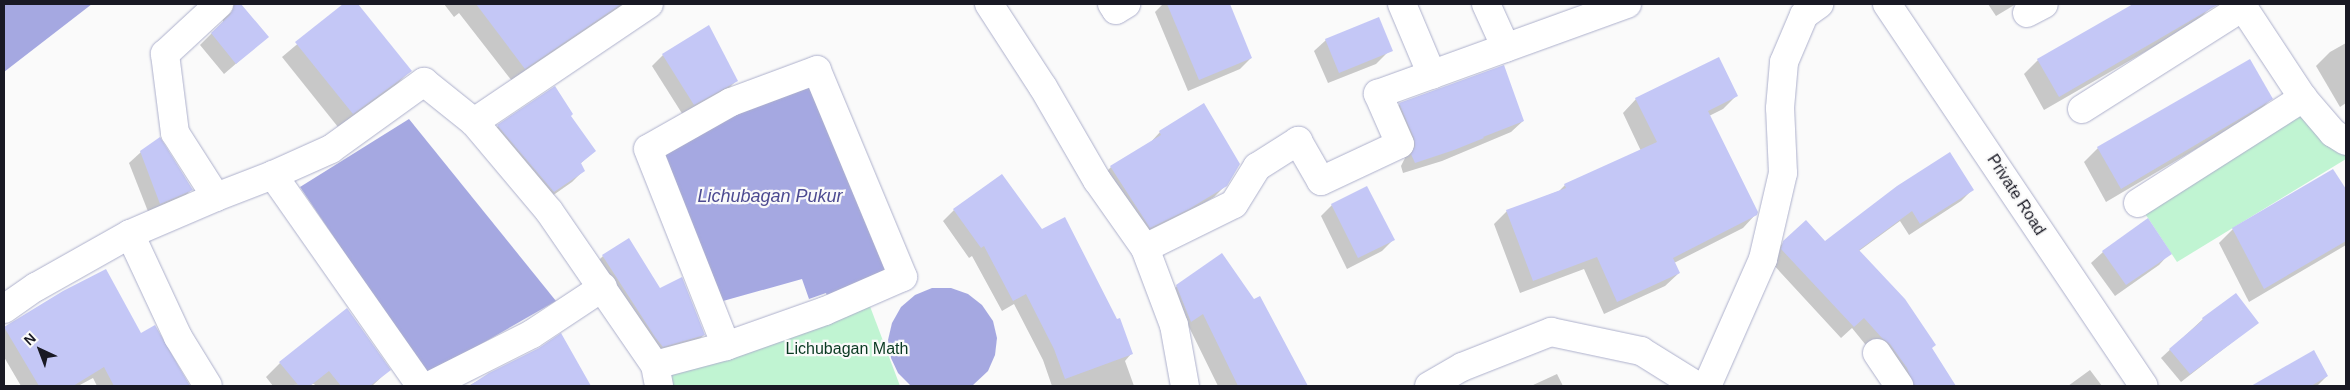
<!DOCTYPE html>
<html>
<head>
<meta charset="utf-8">
<style>
	body { margin:0 }
	#map { position:relative; width:2350px; height:390px; overflow:hidden; background:#fafafa; font-family:Helvetica,sans-serif }
	div>[style] { position:absolute }
	.green>* { inset:0; background:#c0f4d2 }
	.water>* { inset:0; background:#a5a8e1 }
	.shadow>* { inset:0; background:#0003 }
	.building>* { inset:0; background:#c4c7f6 }
	.roads { filter:drop-shadow(0 0 1px #adb0cc) drop-shadow(0 0 1px #adb0cc) }
	.street>* { height:28px; margin:-14px; padding:0 14px; transform-origin:14px; border-radius:14px; background:#fff }
	span { translate:-50% -50%; white-space:nowrap; text-align:center; line-height:1.15; -webkit-text-stroke:4.5px #fafafa; paint-order:stroke }
	.street-label { font-size:16px; color:#191924 }
	.park-label { font-size:16px; color:#093921 }
	.water-label { font-size:18px; color:#4d4b91; font-style:italic }
	.frame { position:absolute; inset:0; border:5px solid #191924; pointer-events:none }
	.north { position:absolute; left:15px; top:325px; width:50px; height:50px; -webkit-text-stroke:4px #fafafa; paint-order:stroke; rotate:317deg; font-size:14px; font-weight:700; line-height:20px; text-align:center; color:#191924 }
	.north::after { content:''; display:block; margin:auto; width:18px; height:22px; background:#191924; clip-path:polygon(50% 0,100% 100%,50% 72%,0 100%) }
</style>
</head>
<body>
<div id="map">
	<div class="green">
		<i style="clip-path:polygon(2299px 101px,2346px 141px,2346px 159px,2177px 262px,2138px 203px)"></i>
		<i style="clip-path:polygon(868px 301px,900px 386px,669px 386px,665px 369px)"></i>
	</div>
	<div class="water">
		<i style="clip-path:polygon(4px 4px,92px 4px,4px 72px)"></i>
		<i style="clip-path:polygon(811px 83px,896px 275px,830px 304px,826px 293px,809px 299px,802px 279px,723px 301px,664px 156px,733px 109px)"></i>
		<i style="clip-path:polygon(409px 119px,556px 301px,427px 375px,300px 187px)"></i>
		<i style="clip-path:polygon(932px 288px,951px 288px,968px 294px,982px 305px,993px 321px,997px 338px,995px 355px,988px 371px,972px 386px,911px 386px,898px 373px,891px 358px,888px 340px,892px 323px,901px 307px,915px 295px)"></i>
	</div>
	<div class="shadow">
		<i style="clip-path:polygon(228px 4px,240px 4px,267px 37px,224px 74px,200px 45px,223px 22px,222px 10px)"></i>
		<i style="clip-path:polygon(345px 4px,356px 4px,410px 71px,396px 85px,338px 127px,282px 57px)"></i>
		<i style="clip-path:polygon(444px 4px,624px 4px,512px 81px,459px 13px,454px 17px)"></i>
		<i style="clip-path:polygon(1163px 4px,1228px 4px,1251px 58px,1240px 69px,1188px 91px,1155px 12px)"></i>
		<i style="clip-path:polygon(1988px 4px,2016px 4px,1996px 16px)"></i>
		<i style="clip-path:polygon(2136px 4px,2206px 4px,2209px 9px,2195px 23px,2044px 110px,2024px 74px,2038px 60px)"></i>
		<i style="clip-path:polygon(1326px 40px,1388px 52px,1376px 64px,1328px 83px,1314px 51px)"></i>
		<i style="clip-path:polygon(2346px 43px,2346px 103px,2340px 107px,2316px 66px,2330px 52px)"></i>
		<i style="clip-path:polygon(663px 55px,736px 81px,725px 92px,683px 115px,652px 66px)"></i>
		<i style="clip-path:polygon(555px 88px,569px 116px,594px 151px,580px 164px,583px 171px,572px 182px,542px 203px,487px 137px,498px 126px)"></i>
		<i style="clip-path:polygon(1736px 96px,1723px 109px,1709px 116px,1756px 214px,1743px 228px,1674px 263px,1679px 273px,1665px 286px,1604px 314px,1584px 269px,1520px 293px,1494px 224px,1507px 211px,1559px 191px,1565px 185px,1641px 151px,1623px 113px,1636px 99px)"></i>
		<i style="clip-path:polygon(2271px 99px,2257px 113px,2106px 202px,2084px 162px,2098px 148px)"></i>
		<i style="clip-path:polygon(1400px 104px,1523px 121px,1511px 132px,1442px 161px,1403px 173px,1401px 166px,1405px 158px,1404px 150px,1389px 115px)"></i>
		<i style="clip-path:polygon(1160px 132px,1226px 185px,1214px 197px,1176px 220px,1138px 238px,1100px 178px,1111px 167px,1149px 144px)"></i>
		<i style="clip-path:polygon(141px 152px,191px 190px,180px 201px,149px 214px,129px 163px)"></i>
		<i style="clip-path:polygon(2332px 171px,2346px 192px,2346px 245px,2249px 302px,2219px 243px,2233px 229px)"></i>
		<i style="clip-path:polygon(1898px 187px,1973px 189px,1961px 201px,1909px 235px,1900px 221px,1859px 251px,1931px 349px,1955px 386px,1899px 386px,1852px 328px,1841px 338px,1770px 261px,1772px 254px,1784px 242px,1825px 243px)"></i>
		<i style="clip-path:polygon(1332px 205px,1393px 240px,1382px 251px,1347px 269px,1321px 216px)"></i>
		<i style="clip-path:polygon(954px 210px,1131px 354px,1125px 361px,1134px 386px,1052px 386px,1043px 360px,1014px 304px,1002px 311px,972px 256px,969px 258px,943px 221px)"></i>
		<i style="clip-path:polygon(2103px 252px,2170px 253px,2159px 265px,2115px 296px,2091px 263px)"></i>
		<i style="clip-path:polygon(603px 256px,660px 290px,704px 335px,692px 346px,651px 357px,592px 267px)"></i>
		<i style="clip-path:polygon(1177px 286px,1254px 300px,1259px 298px,1307px 386px,1218px 386px,1189px 327px,1177px 334px,1163px 300px)"></i>
		<i style="clip-path:polygon(53px 298px,140px 335px,155px 327px,189px 386px,97px 386px,93px 378px,78px 386px,21px 386px,4px 357px,4px 328px)"></i>
		<i style="clip-path:polygon(2203px 319px,2257px 323px,2181px 382px,2161px 358px)"></i>
		<i style="clip-path:polygon(561px 335px,589px 386px,468px 386px,540px 349px)"></i>
		<i style="clip-path:polygon(280px 363px,389px 370px,372px 386px,316px 386px,314px 384px,273px 386px,266px 377px)"></i>
		<i style="clip-path:polygon(2090px 370px,2102px 386px,2068px 386px)"></i>
		<i style="clip-path:polygon(1557px 374px,1563px 386px,1531px 386px)"></i>
		<i style="clip-path:polygon(2327px 376px,2317px 386px,2260px 386px,2269px 377px)"></i>
	</div>
	<div class="building">
		<i style="clip-path:polygon(234px 4px,241px 4px,269px 37px,236px 64px,211px 33px,230px 15px)"></i>
		<i style="clip-path:polygon(343px 4px,358px 4px,412px 71px,353px 114px,295px 42px)"></i>
		<i style="clip-path:polygon(476px 4px,621px 4px,525px 69px)"></i>
		<i style="clip-path:polygon(1167px 4px,1230px 4px,1252px 58px,1199px 80px)"></i>
		<i style="clip-path:polygon(2133px 4px,2219px 4px,2059px 97px,2037px 59px)"></i>
		<i style="clip-path:polygon(1379px 17px,1393px 51px,1339px 73px,1325px 39px)"></i>
		<i style="clip-path:polygon(709px 25px,738px 81px,694px 105px,662px 54px)"></i>
		<i style="clip-path:polygon(1719px 57px,1738px 96px,1708px 111px,1758px 212px,1757px 215px,1673px 258px,1680px 273px,1617px 302px,1597px 257px,1533px 281px,1506px 210px,1566px 188px,1564px 184px,1657px 142px,1635px 98px)"></i>
		<i style="clip-path:polygon(2250px 59px,2273px 99px,2121px 189px,2097px 147px)"></i>
		<i style="clip-path:polygon(1504px 65px,1524px 121px,1483px 137px,1484px 138px,1454px 150px,1415px 163px,1411px 154px,1415px 146px,1414px 138px,1399px 103px)"></i>
		<i style="clip-path:polygon(555px 86px,573px 114px,571px 116px,596px 151px,581px 163px,585px 171px,554px 192px,497px 125px)"></i>
		<i style="clip-path:polygon(1204px 103px,1240px 164px,1227px 186px,1189px 209px,1150px 228px,1110px 166px,1161px 135px,1159px 131px)"></i>
		<i style="clip-path:polygon(160px 137px,193px 190px,160px 204px,140px 151px)"></i>
		<i style="clip-path:polygon(1950px 152px,1974px 190px,1920px 224px,1912px 211px,1859px 250px,1905px 299px,1936px 345px,1932px 348px,1956px 386px,1914px 386px,1907px 368px,1890px 344px,1882px 338px,1864px 318px,1854px 327px,1781px 249px,1783px 241px,1806px 220px,1825px 241px,1897px 186px)"></i>
		<i style="clip-path:polygon(2333px 169px,2346px 189px,2346px 241px,2264px 289px,2232px 228px)"></i>
		<i style="clip-path:polygon(1002px 174px,1042px 229px,1065px 217px,1117px 319px,1120px 318px,1133px 354px,1065px 379px,1054px 349px,1026px 294px,1013px 301px,984px 246px,981px 248px,953px 209px)"></i>
		<i style="clip-path:polygon(1367px 186px,1395px 240px,1358px 258px,1331px 204px)"></i>
		<i style="clip-path:polygon(2148px 218px,2172px 254px,2126px 285px,2102px 251px)"></i>
		<i style="clip-path:polygon(629px 238px,660px 288px,682px 277px,705px 335px,663px 347px,655px 337px,602px 255px)"></i>
		<i style="clip-path:polygon(1222px 253px,1254px 299px,1260px 296px,1308px 386px,1238px 386px,1203px 314px,1191px 322px,1176px 285px)"></i>
		<i style="clip-path:polygon(106px 269px,141px 333px,155px 325px,190px 386px,114px 386px,104px 367px,73px 386px,39px 386px,4px 327px,63px 291px)"></i>
		<i style="clip-path:polygon(2236px 293px,2259px 323px,2190px 374px,2169px 349px,2203px 320px,2202px 318px)"></i>
		<i style="clip-path:polygon(347px 308px,391px 370px,370px 386px,341px 386px,329px 371px,310px 386px,299px 386px,279px 362px)"></i>
		<i style="clip-path:polygon(561px 333px,591px 386px,469px 386px,489px 373px,539px 348px)"></i>
		<i style="clip-path:polygon(2314px 350px,2328px 376px,2311px 386px,2251px 386px)"></i>
	</div>
	<div class="roads">
		<div class="street">
			<i style="left:989px;top:4px;width:99px;rotate:57deg"></i>
			<i style="left:1043px;top:87px;width:108px;rotate:59.9deg"></i>
			<i style="left:1097px;top:180px;width:83px;rotate:54.8deg"></i>
			<i style="left:1145px;top:248px;width:82px;rotate:69.4deg"></i>
			<i style="left:1174px;top:325px;width:62px;rotate:79.8deg"></i>
			<i style="left:1112px;top:4px;width:7px;rotate:56deg"></i>
			<i style="left:1116px;top:10px;width:12px;rotate:-31deg"></i>
			<i style="left:1402px;top:4px;width:77px;rotate:67.1deg"></i>
			<i style="left:1486px;top:4px;width:48px;rotate:65.6deg"></i>
			<i style="left:1887px;top:4px;width:460px;rotate:56.1deg"></i>
			<i style="left:2241px;top:4px;width:113px;rotate:56.6deg"></i>
			<i style="left:2303px;top:98px;width:46px;rotate:49.4deg"></i>
			<i style="left:2333px;top:133px;width:15px;rotate:32deg"></i>
			<i style="left:2027px;top:13px;width:19px;rotate:-28deg"></i>
			<i style="left:2082px;top:109px;width:191px;rotate:-32.4deg"></i>
			<i style="left:474px;top:122px;width:211px;rotate:-34deg"></i>
			<i style="left:273px;top:175px;width:64px;rotate:-24.1deg"></i>
			<i style="left:331px;top:149px;width:115px;rotate:-35.8deg"></i>
			<i style="left:424px;top:82px;width:64px;rotate:38.7deg"></i>
			<i style="left:474px;top:122px;width:116px;rotate:49.9deg"></i>
			<i style="left:549px;top:211px;width:187px;rotate:55.5deg"></i>
			<i style="left:655px;top:365px;width:21px;rotate:79deg"></i>
			<i style="left:216px;top:197px;width:76px;rotate:-122.6deg"></i>
			<i style="left:175px;top:133px;width:80px;rotate:-97.2deg"></i>
			<i style="left:165px;top:54px;width:74px;rotate:-42.8deg"></i>
			<i style="left:2138px;top:203px;width:196px;rotate:-32.5deg"></i>
			<i style="left:130px;top:234px;width:114px;rotate:65deg"></i>
			<i style="left:178px;top:337px;width:57px;rotate:58.5deg"></i>
			<i style="left:1145px;top:248px;width:99px;rotate:-26.3deg"></i>
			<i style="left:1234px;top:204px;width:44px;rotate:-58.1deg"></i>
			<i style="left:1257px;top:167px;width:49px;rotate:-32.4deg"></i>
			<i style="left:1298px;top:141px;width:46px;rotate:60.1deg"></i>
			<i style="left:1321px;top:181px;width:87px;rotate:-25.1deg"></i>
			<i style="left:1400px;top:144px;width:55px;rotate:-113.7deg"></i>
			<i style="left:1378px;top:94px;width:265px;rotate:-19.9deg"></i>
			<i style="left:4px;top:309px;width:39px;rotate:-35deg"></i>
			<i style="left:36px;top:287px;width:108px;rotate:-29.4deg"></i>
			<i style="left:130px;top:234px;width:94px;rotate:-23.3deg"></i>
			<i style="left:216px;top:197px;width:61px;rotate:-21.1deg"></i>
			<i style="left:273px;top:175px;width:258px;rotate:55deg"></i>
			<i style="left:1877px;top:353px;width:40px;rotate:56deg"></i>
			<i style="left:655px;top:365px;width:73px;rotate:-15deg"></i>
			<i style="left:726px;top:346px;width:105px;rotate:-19.5deg"></i>
			<i style="left:825px;top:311px;width:85px;rotate:-23.6deg"></i>
			<i style="left:903px;top:277px;width:224px;rotate:-112.6deg"></i>
			<i style="left:817px;top:70px;width:92px;rotate:159.6deg"></i>
			<i style="left:731px;top:102px;width:95px;rotate:150.5deg"></i>
			<i style="left:648px;top:149px;width:212px;rotate:68.4deg"></i>
			<i style="left:429px;top:386px;width:115px;rotate:-26.8deg"></i>
			<i style="left:532px;top:334px;width:85px;rotate:-33.5deg"></i>
			<i style="left:1429px;top:386px;width:38px;rotate:-30deg"></i>
			<i style="left:1462px;top:367px;width:96px;rotate:-21.5deg"></i>
			<i style="left:1551px;top:332px;width:92px;rotate:11.9deg"></i>
			<i style="left:1641px;top:351px;width:66px;rotate:32deg"></i>
			<i style="left:1707px;top:386px;width:139px;rotate:-66.2deg"></i>
			<i style="left:1763px;top:259px;width:88px;rotate:-76.9deg"></i>
			<i style="left:1783px;top:173px;width:65px;rotate:-92.6deg"></i>
			<i style="left:1780px;top:108px;width:46px;rotate:-85deg"></i>
			<i style="left:1784px;top:62px;width:51px;rotate:-66.9deg"></i>
			<i style="left:1804px;top:15px;width:19px;rotate:-36deg"></i>
		</div>
	</div>
	<div class="street-label">
		<span style="left:2016px;top:195px;rotate:57deg">Private Road</span>
	</div>
	<div class="park-label">
		<span style="left:847px;top:349px">Lichubagan Math</span>
	</div>
	<div class="water-label">
		<span style="left:770px;top:196px">Lichubagan Pukur</span>
	</div>
	<div class="frame"></div>
	<div class="north">N</div>
</div>
</body>
</html>
